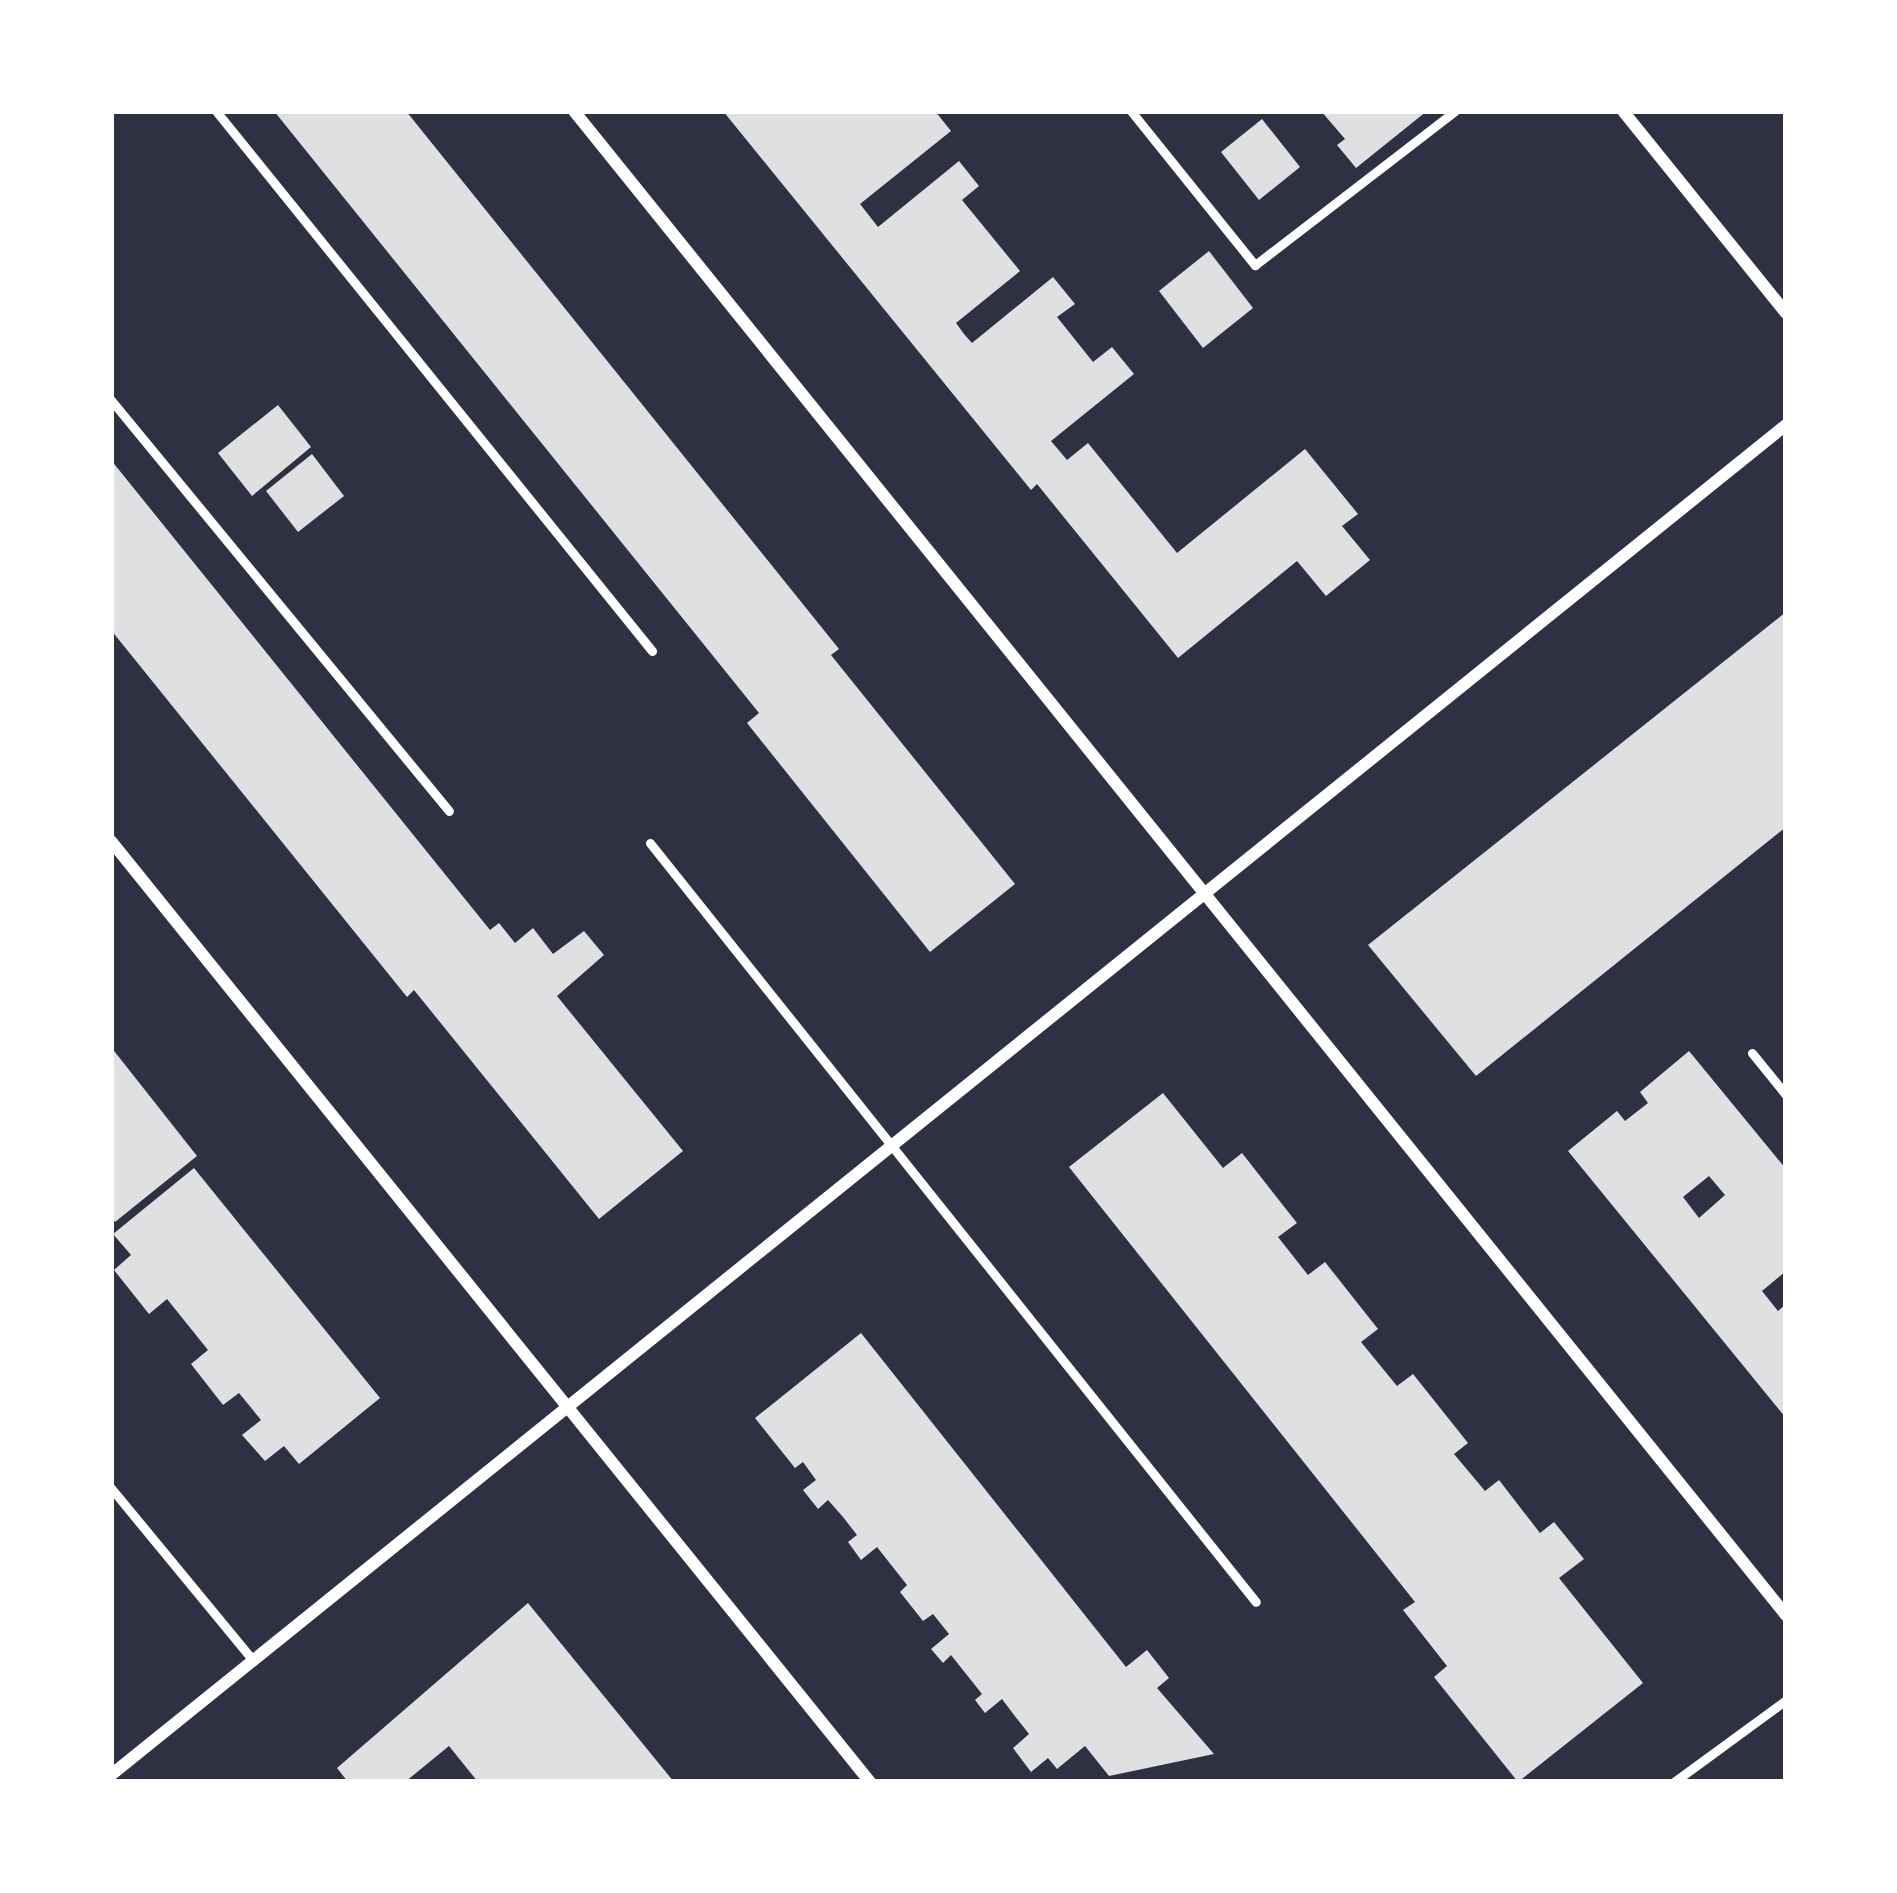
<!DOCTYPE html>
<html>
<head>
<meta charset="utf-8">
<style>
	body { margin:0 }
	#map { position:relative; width:1897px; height:1893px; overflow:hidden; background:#2d3142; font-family:Poppins,sans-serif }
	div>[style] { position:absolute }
	.building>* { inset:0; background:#e0e0e3 }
	.service>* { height:9px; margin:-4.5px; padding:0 4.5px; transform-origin:4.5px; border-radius:4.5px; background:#fff }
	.minor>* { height:12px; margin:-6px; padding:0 6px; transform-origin:6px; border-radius:6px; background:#fff }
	span { translate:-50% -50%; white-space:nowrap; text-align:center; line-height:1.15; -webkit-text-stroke:9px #fff; paint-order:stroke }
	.frame { position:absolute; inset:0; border:114px solid #fff; pointer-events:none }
</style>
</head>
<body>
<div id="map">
	<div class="building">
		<i style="clip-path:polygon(274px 111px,406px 111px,839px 649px,831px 655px,1015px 884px,930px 952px,747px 723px,759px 713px)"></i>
		<i style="clip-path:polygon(723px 111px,935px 111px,951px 131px,860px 204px,878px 227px,959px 161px,979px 186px,962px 200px,1020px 271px,956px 323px,964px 334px,972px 343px,1053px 277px,1075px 304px,1057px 317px,1093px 362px,1112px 347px,1134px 374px,1051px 441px,1067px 460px,1088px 443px,1177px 553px,1305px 449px,1358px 514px,1342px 526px,1370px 560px,1326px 596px,1297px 561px,1178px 658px,1037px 484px,1031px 490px)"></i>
		<i style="clip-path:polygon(1321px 111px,1427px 111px,1356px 168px,1337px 145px,1345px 139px)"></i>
		<i style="clip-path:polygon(1262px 119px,1300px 167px,1259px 200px,1221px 152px)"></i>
		<i style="clip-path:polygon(1209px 251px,1253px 308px,1203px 348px,1159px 291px)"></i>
		<i style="clip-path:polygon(278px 405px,311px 447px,252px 496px,218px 453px)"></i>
		<i style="clip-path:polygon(312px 454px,344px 496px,298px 532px,266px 491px)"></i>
		<i style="clip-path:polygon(111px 460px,490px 930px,499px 923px,515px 943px,533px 928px,553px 954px,584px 931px,604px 955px,557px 996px,683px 1151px,599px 1219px,414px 990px,407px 997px,111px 630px)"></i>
		<i style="clip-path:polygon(1786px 612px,1786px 827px,1476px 1076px,1368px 945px)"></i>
		<i style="clip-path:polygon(111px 1047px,197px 1156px,115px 1222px,111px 1216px)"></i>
		<i style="clip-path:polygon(evenodd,1689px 1051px,1786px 1169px,1786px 1271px,1762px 1291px,1778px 1311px,1786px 1304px,1786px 1418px,1568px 1151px,1617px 1111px,1625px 1121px,1648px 1103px,1640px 1092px,1689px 1051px,1709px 1176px,1725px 1195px,1699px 1218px,1683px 1197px,1709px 1176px)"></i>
		<i style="clip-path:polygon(1163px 1093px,1223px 1168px,1242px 1153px,1297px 1223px,1278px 1237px,1308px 1275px,1325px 1262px,1378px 1329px,1361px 1342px,1397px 1386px,1413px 1374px,1468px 1443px,1454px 1454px,1485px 1491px,1499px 1480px,1540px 1533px,1554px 1522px,1584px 1559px,1559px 1578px,1643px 1683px,1518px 1782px,1434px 1677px,1447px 1666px,1403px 1610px,1415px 1602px,1069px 1167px)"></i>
		<i style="clip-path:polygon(194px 1168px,380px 1398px,299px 1464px,284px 1446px,265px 1461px,242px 1435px,261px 1420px,239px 1393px,223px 1405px,191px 1364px,208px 1350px,167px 1299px,149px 1314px,114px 1270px,131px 1255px,113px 1234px)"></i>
		<i style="clip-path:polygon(861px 1333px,1126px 1667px,1147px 1650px,1169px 1678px,1157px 1688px,1214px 1754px,1109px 1776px,1085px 1746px,1057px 1769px,1048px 1758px,1031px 1772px,1013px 1748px,1029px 1734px,1014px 1715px,1002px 1699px,985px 1713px,975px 1700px,982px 1694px,951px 1655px,943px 1663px,931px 1649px,949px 1634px,933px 1614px,923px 1621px,900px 1592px,907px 1585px,877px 1547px,861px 1560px,848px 1542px,857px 1535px,843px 1517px,828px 1500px,818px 1509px,803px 1490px,816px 1480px,803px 1462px,795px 1468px,755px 1418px)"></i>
		<i style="clip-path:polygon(528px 1603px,674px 1782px,478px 1782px,449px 1746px,405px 1782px,348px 1782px,337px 1768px)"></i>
	</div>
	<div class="service">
		<i style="left:216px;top:111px;width:694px;rotate:51.08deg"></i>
		<i style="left:1131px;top:111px;width:198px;rotate:51.2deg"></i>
		<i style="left:1255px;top:265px;width:252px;rotate:-37.6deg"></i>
		<i style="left:111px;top:400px;width:532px;rotate:50.57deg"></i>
		<i style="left:650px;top:843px;width:971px;rotate:51.4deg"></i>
		<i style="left:1752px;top:1053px;width:54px;rotate:51deg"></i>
		<i style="left:111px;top:1488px;width:223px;rotate:50.5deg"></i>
		<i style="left:1674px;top:1782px;width:139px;rotate:-36.2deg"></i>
	</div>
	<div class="minor">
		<i style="left:574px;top:111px;width:1932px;rotate:51.14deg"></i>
		<i style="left:1623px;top:111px;width:260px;rotate:51.1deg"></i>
		<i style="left:111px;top:841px;width:1209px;rotate:51.11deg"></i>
		<i style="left:111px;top:1775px;width:2151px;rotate:-38.87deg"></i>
	</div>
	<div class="frame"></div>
</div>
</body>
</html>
